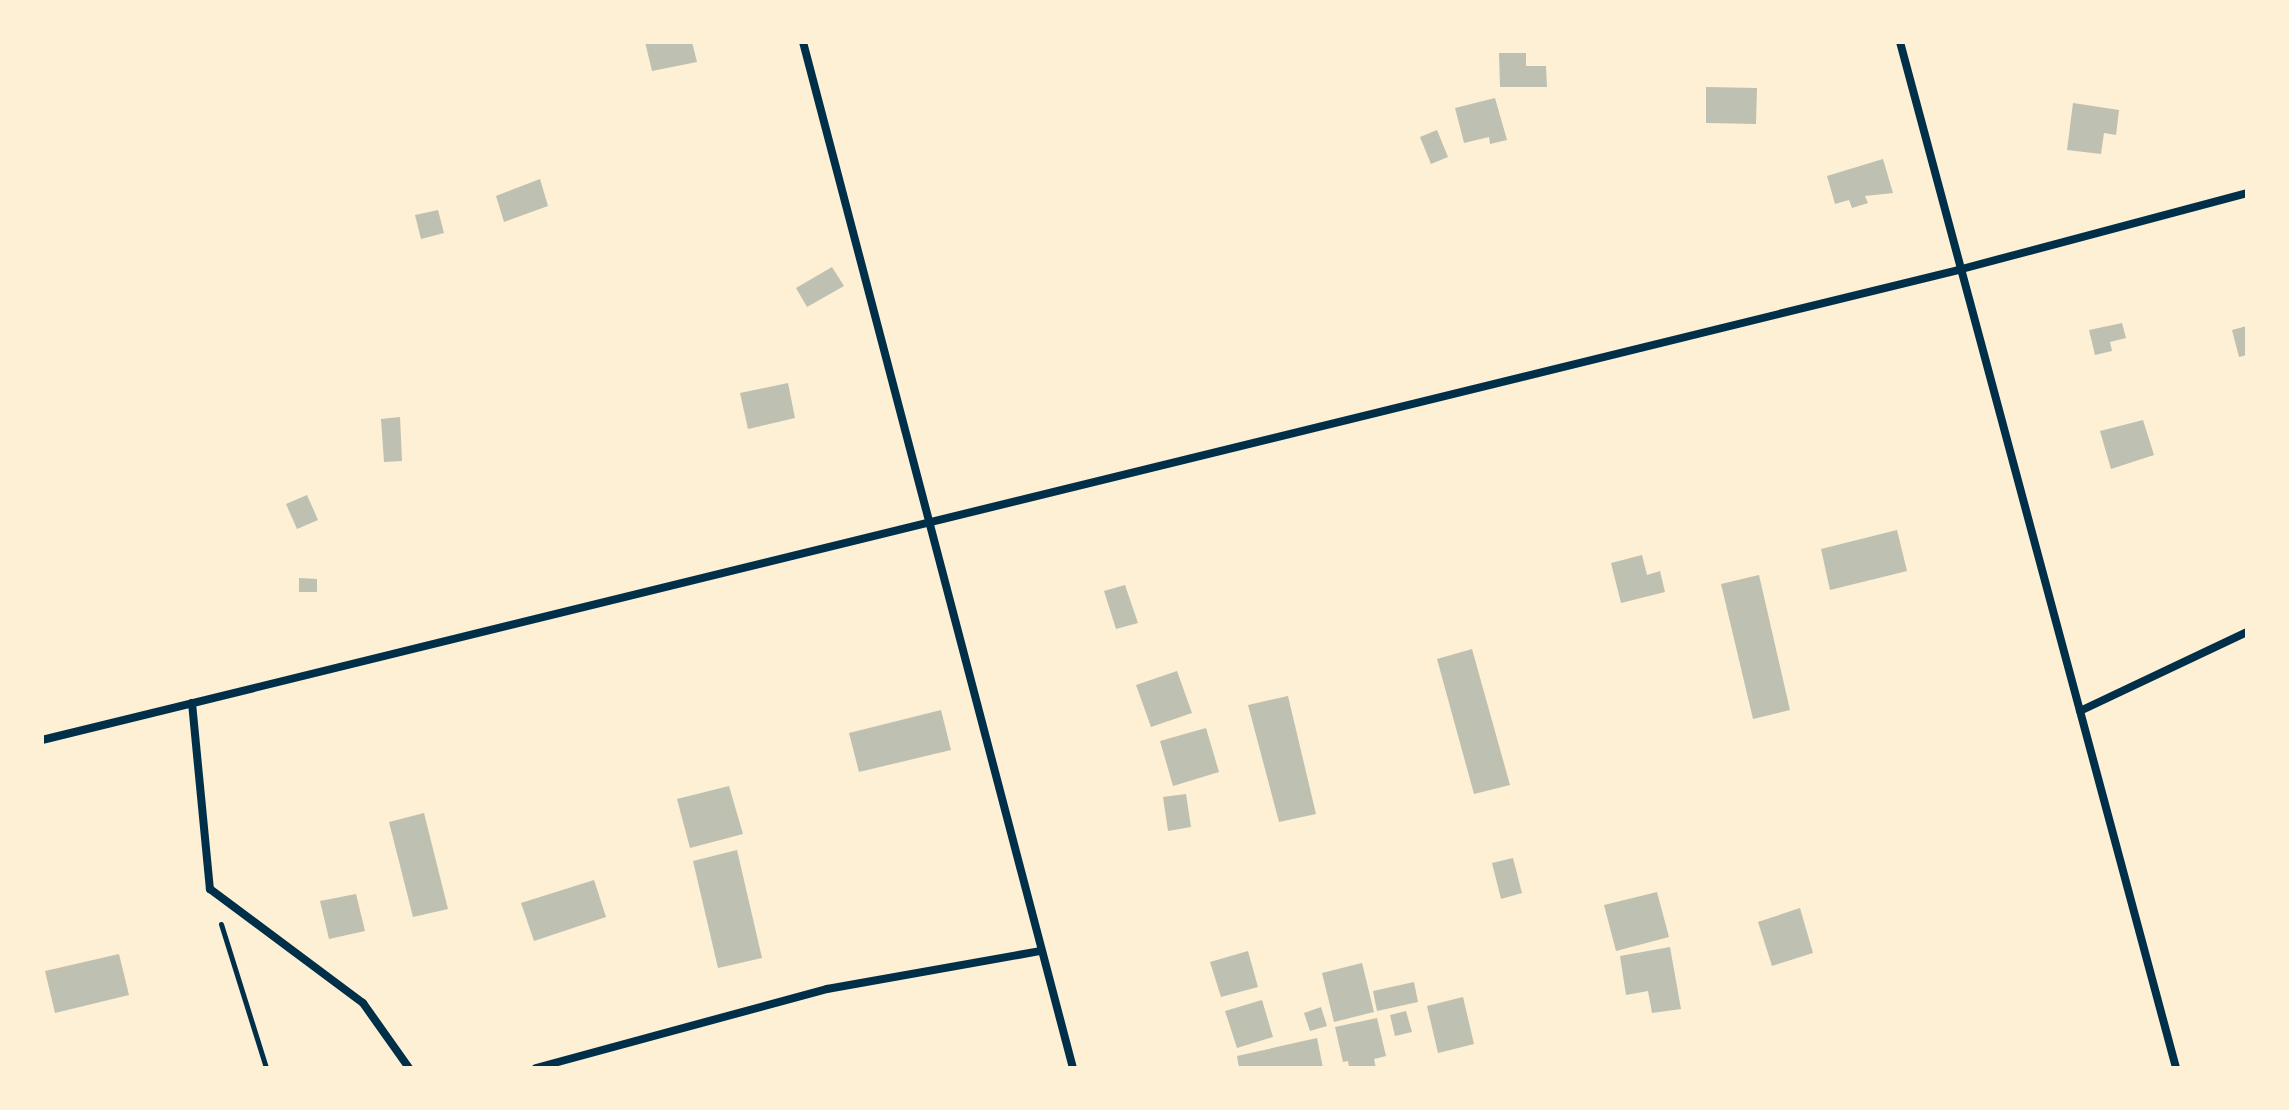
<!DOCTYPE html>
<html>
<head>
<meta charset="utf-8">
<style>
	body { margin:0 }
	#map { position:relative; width:2289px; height:1110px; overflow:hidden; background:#fdf0d5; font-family:Figtree,sans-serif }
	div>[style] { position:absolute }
	.building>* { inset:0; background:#bec0b2 }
	.path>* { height:5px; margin:-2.5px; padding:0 2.5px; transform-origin:2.5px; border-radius:2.5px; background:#003049 }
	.minor>* { height:8px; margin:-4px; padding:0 4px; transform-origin:4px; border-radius:4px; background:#003049 }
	span { translate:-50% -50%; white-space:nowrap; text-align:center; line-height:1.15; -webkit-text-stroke:8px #fdf0d5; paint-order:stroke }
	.frame { position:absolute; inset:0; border:44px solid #fdf0d5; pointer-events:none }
</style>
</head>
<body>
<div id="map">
	<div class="building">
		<i style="clip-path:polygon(645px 42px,692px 42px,697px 62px,652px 71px)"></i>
		<i style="clip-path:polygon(1499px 53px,1526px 53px,1526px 66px,1546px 66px,1547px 87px,1500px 87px)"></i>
		<i style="clip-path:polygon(1706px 87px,1757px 88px,1756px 124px,1706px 123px)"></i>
		<i style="clip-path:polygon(1495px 98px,1507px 140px,1490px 144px,1489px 137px,1464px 143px,1455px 108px)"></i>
		<i style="clip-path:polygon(2073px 103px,2119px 110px,2116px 135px,2104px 133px,2101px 154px,2067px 150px)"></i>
		<i style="clip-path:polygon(1437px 130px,1448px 157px,1431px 164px,1420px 137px)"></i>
		<i style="clip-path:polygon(1883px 159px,1893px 193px,1865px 196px,1868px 203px,1852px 208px,1849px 200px,1835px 204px,1827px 176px)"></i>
		<i style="clip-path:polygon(540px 179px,548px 206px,504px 222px,496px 196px)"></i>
		<i style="clip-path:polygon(438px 210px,444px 233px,421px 239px,415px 215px)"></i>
		<i style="clip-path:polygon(832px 267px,844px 286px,807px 307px,796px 288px)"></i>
		<i style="clip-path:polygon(2122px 323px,2126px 338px,2110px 342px,2112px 351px,2095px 355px,2089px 330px)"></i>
		<i style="clip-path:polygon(2247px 326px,2247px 355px,2239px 357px,2232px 330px)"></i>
		<i style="clip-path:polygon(788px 383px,795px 418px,748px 429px,740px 393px)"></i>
		<i style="clip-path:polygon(400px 417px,402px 461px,384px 462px,381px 419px)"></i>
		<i style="clip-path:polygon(2143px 420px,2154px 455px,2111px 469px,2100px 431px)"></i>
		<i style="clip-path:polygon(307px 495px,318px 520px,297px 529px,286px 504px)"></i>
		<i style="clip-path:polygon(1897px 530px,1907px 571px,1830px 590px,1821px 549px)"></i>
		<i style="clip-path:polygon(1642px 555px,1647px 575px,1660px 571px,1665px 592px,1621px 603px,1611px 563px)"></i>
		<i style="clip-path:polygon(1759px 575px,1790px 710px,1753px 719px,1721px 584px)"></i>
		<i style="clip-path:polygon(299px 578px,317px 579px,317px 592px,299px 592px)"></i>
		<i style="clip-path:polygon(1125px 585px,1138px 623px,1116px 629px,1104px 591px)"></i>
		<i style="clip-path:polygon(1472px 649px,1510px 785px,1474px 794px,1437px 659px)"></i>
		<i style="clip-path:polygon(1177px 671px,1192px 713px,1151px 727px,1136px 685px)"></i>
		<i style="clip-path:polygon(1288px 696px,1316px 814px,1279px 822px,1248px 705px)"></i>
		<i style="clip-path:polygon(941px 710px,951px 750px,859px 772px,849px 733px)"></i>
		<i style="clip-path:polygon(1206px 728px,1219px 772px,1173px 786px,1160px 741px)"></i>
		<i style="clip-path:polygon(729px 786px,743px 834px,690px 848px,677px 799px)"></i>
		<i style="clip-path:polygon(1186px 794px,1191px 827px,1168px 831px,1163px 797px)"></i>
		<i style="clip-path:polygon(424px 813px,448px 909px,413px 917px,389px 822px)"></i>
		<i style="clip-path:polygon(737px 850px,762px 958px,718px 968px,693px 861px)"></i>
		<i style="clip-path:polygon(1513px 858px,1522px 893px,1501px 899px,1492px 863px)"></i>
		<i style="clip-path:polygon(594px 880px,606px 917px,534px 941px,521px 903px)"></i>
		<i style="clip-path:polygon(1657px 892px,1669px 937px,1616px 951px,1604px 905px)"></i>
		<i style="clip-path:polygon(356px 894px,365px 931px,329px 939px,320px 901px)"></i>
		<i style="clip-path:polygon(1800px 908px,1813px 953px,1772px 966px,1758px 922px)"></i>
		<i style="clip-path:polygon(1670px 947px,1681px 1009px,1652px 1013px,1648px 991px,1626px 995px,1620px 956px)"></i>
		<i style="clip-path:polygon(1248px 951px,1258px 987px,1221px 997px,1210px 962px)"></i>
		<i style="clip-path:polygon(119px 954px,129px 995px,55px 1013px,45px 971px)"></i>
		<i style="clip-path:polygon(1362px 963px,1374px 1012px,1334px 1022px,1322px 973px)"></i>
		<i style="clip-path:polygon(1414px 982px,1418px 1002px,1377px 1011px,1373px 991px)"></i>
		<i style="clip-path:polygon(1463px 997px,1474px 1044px,1438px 1053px,1427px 1006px)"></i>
		<i style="clip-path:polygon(1262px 1000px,1273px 1037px,1237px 1048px,1225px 1011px)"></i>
		<i style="clip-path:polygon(1321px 1007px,1327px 1026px,1310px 1031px,1304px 1013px)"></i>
		<i style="clip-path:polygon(1406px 1011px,1412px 1032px,1395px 1036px,1390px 1015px)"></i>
		<i style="clip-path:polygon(1377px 1018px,1386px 1056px,1374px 1059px,1376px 1068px,1349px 1068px,1348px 1061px,1343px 1062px,1335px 1027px)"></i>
		<i style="clip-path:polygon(1317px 1038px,1323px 1068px,1239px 1068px,1237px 1056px)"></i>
	</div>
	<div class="path">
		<i style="left:221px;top:924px;width:151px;rotate:72.6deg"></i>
	</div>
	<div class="minor">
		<i style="left:803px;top:42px;width:1061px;rotate:75.26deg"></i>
		<i style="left:1900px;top:42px;width:1062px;rotate:74.94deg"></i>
		<i style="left:192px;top:703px;width:187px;rotate:84.5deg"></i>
		<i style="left:210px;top:889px;width:191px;rotate:36.7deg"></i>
		<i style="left:363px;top:1003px;width:80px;rotate:54.7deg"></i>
		<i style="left:2080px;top:711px;width:185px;rotate:-25.3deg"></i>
		<i style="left:42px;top:740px;width:1973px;rotate:-13.78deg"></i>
		<i style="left:1958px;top:270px;width:299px;rotate:-14.9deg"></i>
		<i style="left:536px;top:1068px;width:302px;rotate:-15.2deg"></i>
		<i style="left:827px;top:989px;width:216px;rotate:-10.1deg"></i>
	</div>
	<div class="frame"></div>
</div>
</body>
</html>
